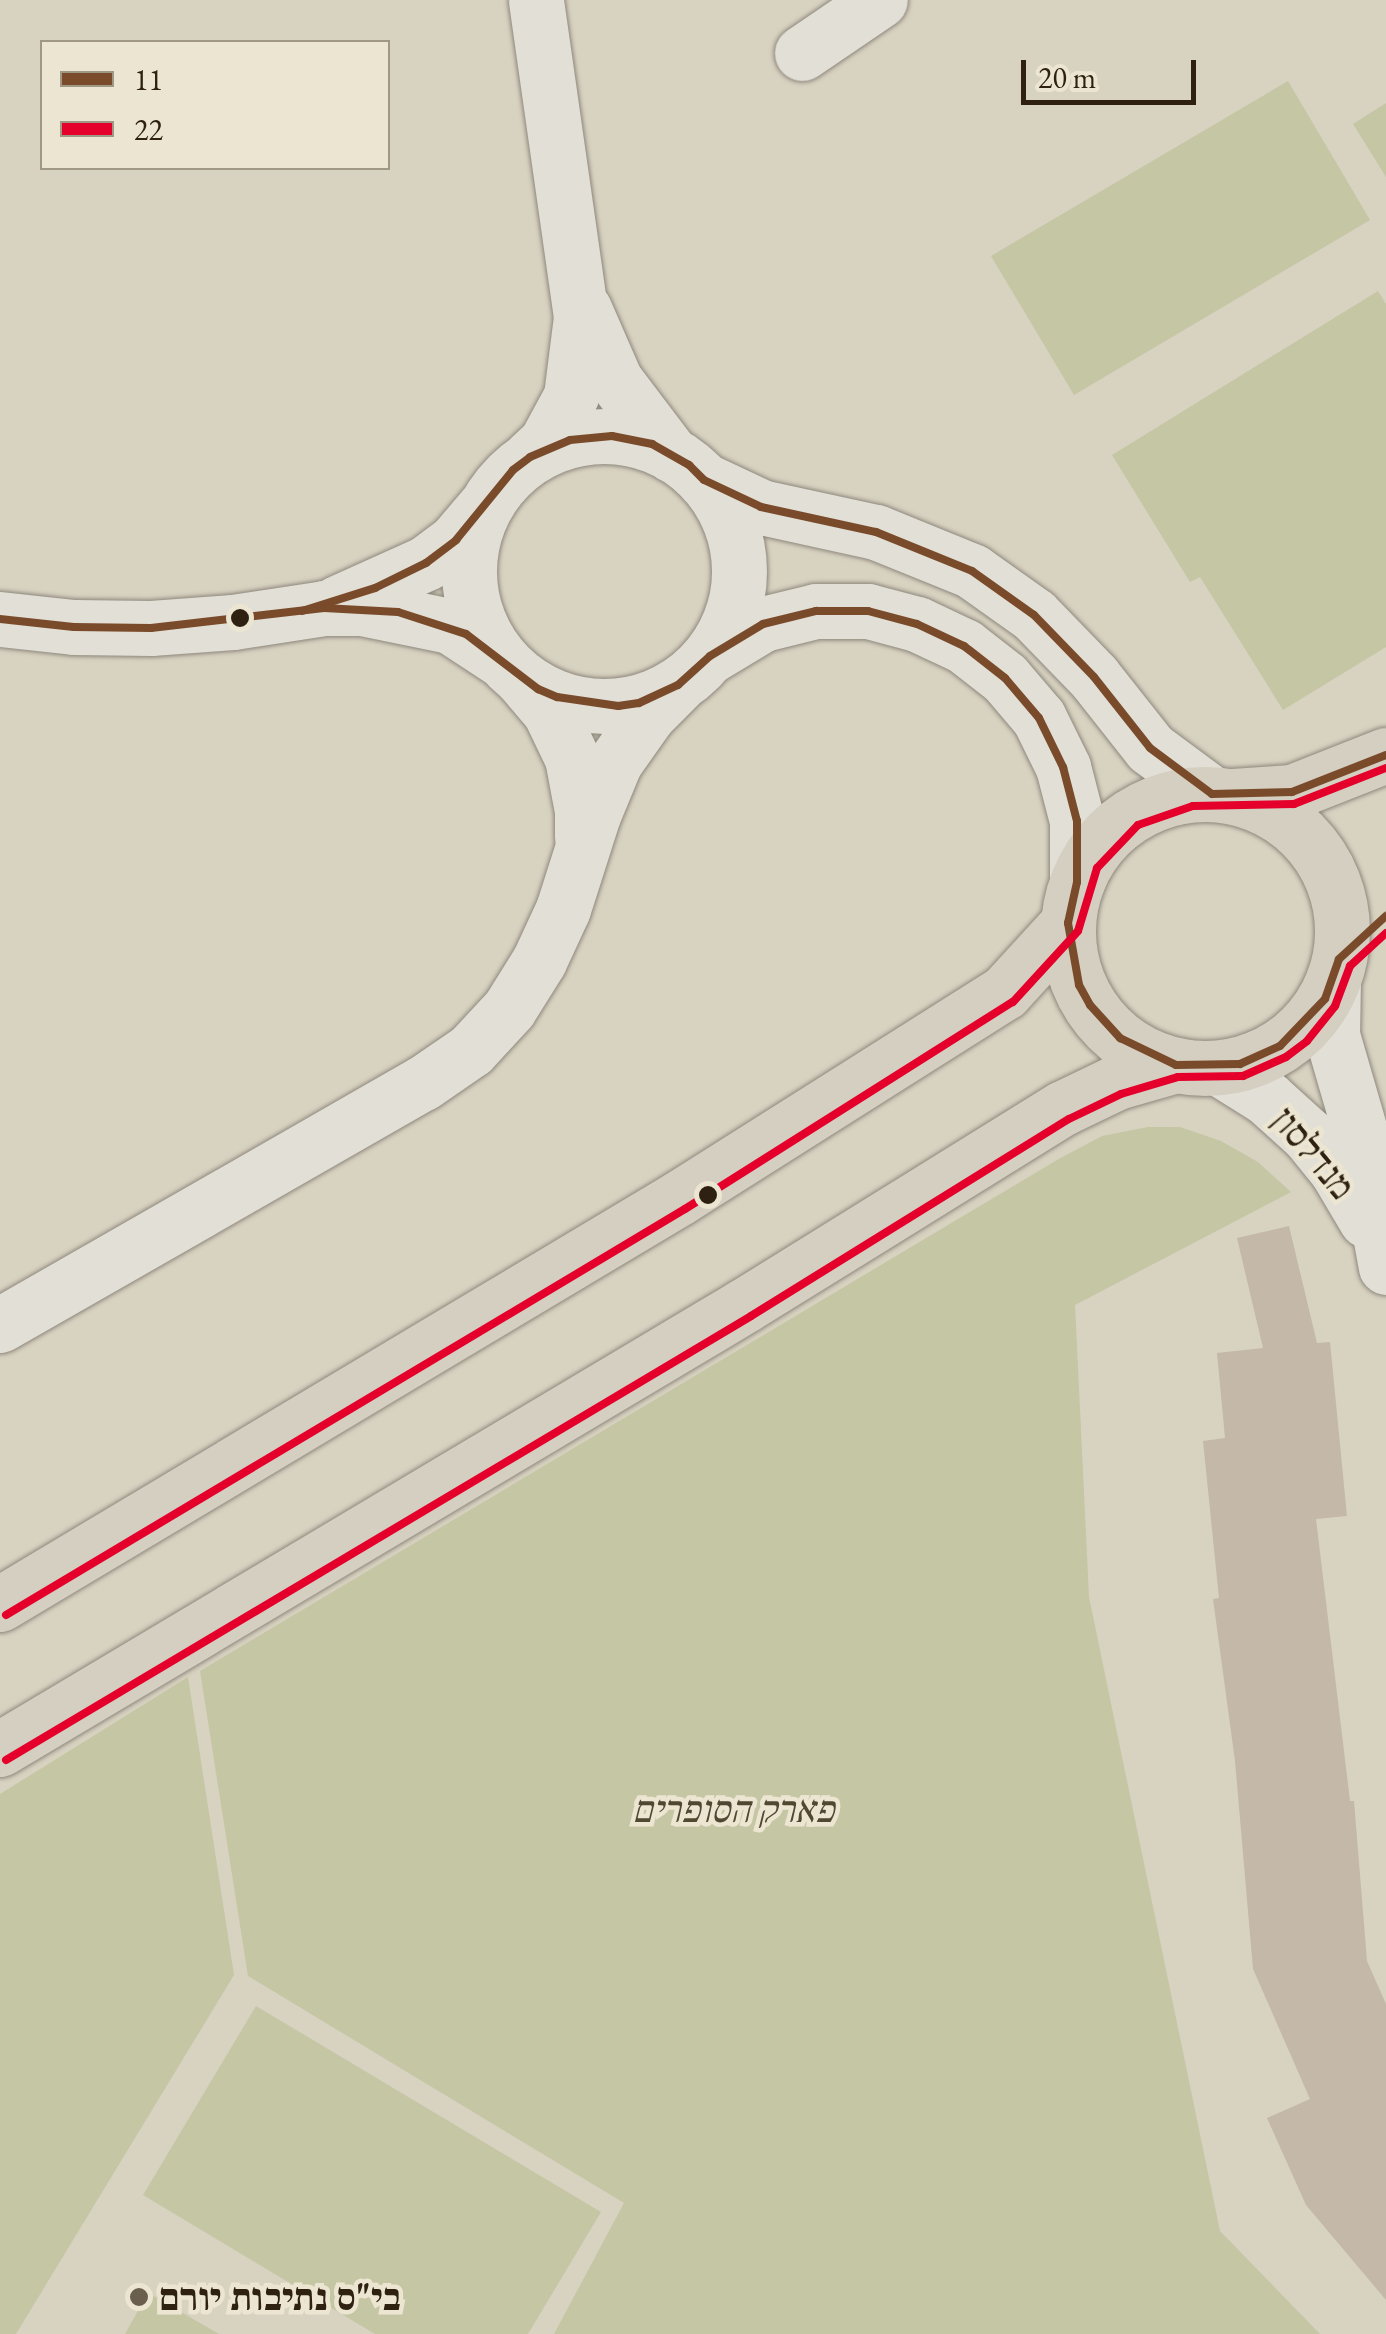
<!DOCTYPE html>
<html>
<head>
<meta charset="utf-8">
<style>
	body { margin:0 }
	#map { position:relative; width:1386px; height:2334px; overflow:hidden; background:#d8d2c1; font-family:"EB Garamond","Frank Ruhl Libre",serif }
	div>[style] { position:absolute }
	.green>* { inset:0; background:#c5c6a4 }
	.building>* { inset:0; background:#c4b8a9 }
	.roads { filter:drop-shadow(0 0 2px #8e887d) drop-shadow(0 0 2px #8e887d) }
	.minor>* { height:55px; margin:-27.5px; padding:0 27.5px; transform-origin:27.5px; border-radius:27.5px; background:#e1dfd6 }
	.minor>.ring { margin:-27.5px; padding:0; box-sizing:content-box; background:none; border:55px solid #e1dfd6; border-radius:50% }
	.major>* { height:55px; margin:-27.5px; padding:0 27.5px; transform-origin:27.5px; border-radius:27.5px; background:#d5cfc1 }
	.major>.ring { margin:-27.5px; padding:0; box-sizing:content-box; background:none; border:55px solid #d5cfc1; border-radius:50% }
	.bus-1>* { height:8px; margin:-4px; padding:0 4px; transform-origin:4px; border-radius:4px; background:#7a4b2a }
	.bus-2>* { height:8px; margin:-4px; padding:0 4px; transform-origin:4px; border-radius:4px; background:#e4002b }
	.dots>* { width:28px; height:28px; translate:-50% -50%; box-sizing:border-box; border:5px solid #ece5d1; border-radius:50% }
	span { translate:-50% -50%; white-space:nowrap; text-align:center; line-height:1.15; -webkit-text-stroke:9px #ece5d1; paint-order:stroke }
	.street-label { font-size:38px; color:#2e2111 }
	.park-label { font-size:38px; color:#504830; font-style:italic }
	.poi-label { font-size:38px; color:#2e2111; font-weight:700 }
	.left { translate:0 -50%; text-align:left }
	.legend { position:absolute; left:40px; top:40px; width:350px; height:130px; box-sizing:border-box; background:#ece5d1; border:2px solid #a09784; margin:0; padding:12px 18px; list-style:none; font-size:30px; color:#2e2111 }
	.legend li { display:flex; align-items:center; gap:20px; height:50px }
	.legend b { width:50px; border:2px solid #a09784 }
	.scale { position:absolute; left:1021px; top:60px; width:175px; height:45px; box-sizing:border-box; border:5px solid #2e2111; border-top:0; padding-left:12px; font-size:30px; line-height:35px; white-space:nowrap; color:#2e2111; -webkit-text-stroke:8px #ece5d1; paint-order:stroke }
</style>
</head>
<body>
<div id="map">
	<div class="green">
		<i style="clip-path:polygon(1288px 81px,1370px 220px,1074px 395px,991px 256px)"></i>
		<i style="clip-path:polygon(1386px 103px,1386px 177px,1353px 124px)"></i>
		<i style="clip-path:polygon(1378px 291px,1386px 304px,1386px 647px,1283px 710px,1200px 577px,1190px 582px,1112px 455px)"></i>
		<i style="clip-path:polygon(1148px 1127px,1180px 1127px,1221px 1141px,1258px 1162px,1291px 1192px,1075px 1305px,1089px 1597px,1220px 2231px,1320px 2334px,554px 2334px,624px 2203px,248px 1976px,200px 1671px,1057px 1160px,1102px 1136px)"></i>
		<i style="clip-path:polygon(188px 1677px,234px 1975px,16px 2334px,0 2334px,0 1794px)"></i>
		<i style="clip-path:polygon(256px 2006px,601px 2212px,528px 2334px,375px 2334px,143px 2195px)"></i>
		<i style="clip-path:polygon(148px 2293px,219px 2334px,125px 2334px)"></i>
	</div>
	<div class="building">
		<i style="clip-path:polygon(1289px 1226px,1317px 1343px,1330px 1342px,1347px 1516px,1316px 1519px,1350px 1801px,1354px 1801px,1367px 1961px,1386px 2004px,1386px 2300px,1306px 2205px,1267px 2118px,1310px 2099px,1253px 1969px,1235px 1761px,1213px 1599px,1219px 1598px,1203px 1441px,1225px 1438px,1217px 1353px,1263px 1348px,1237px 1238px)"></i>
	</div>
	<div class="roads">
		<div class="minor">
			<i style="left:802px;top:53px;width:94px;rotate:-34.2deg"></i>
			<i style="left:584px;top:309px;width:77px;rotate:66.4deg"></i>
			<i style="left:615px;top:380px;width:93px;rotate:52.9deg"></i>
			<i class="ring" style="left:469px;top:436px;width:215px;height:215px"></i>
			<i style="left:530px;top:457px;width:22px;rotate:-43deg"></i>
			<i style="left:546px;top:442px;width:52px;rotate:-61.5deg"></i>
			<i style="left:571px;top:396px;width:80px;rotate:-82.8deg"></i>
			<i style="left:581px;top:317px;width:320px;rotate:-98.1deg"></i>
			<i style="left:704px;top:480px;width:63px;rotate:25.3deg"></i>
			<i style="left:761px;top:507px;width:118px;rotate:12.3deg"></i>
			<i style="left:876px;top:532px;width:104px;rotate:22.1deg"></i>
			<i style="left:972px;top:571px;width:76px;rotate:35.4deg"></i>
			<i style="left:1034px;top:615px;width:86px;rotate:45.9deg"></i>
			<i style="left:1094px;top:677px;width:90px;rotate:51.7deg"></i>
			<i style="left:1150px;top:748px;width:77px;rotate:36.6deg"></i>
			<i style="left:337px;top:603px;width:98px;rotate:-24.2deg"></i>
			<i style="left:426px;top:563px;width:38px;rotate:-37deg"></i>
			<i style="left:456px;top:540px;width:43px;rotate:-49.7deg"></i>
			<i style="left:0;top:619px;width:74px;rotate:6.2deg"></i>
			<i style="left:74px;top:627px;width:77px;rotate:0.7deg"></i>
			<i style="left:151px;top:628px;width:82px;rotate:-4.2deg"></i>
			<i style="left:233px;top:622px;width:92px;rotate:-8.7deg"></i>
			<i style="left:324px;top:608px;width:38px"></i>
			<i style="left:362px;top:608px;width:90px;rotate:11.6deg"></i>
			<i style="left:450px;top:626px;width:62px;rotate:33.2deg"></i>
			<i style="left:710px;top:656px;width:62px;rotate:-31.1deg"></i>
			<i style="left:763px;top:624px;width:55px;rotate:-13.8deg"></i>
			<i style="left:816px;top:611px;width:52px"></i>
			<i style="left:868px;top:611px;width:51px;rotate:14.9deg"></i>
			<i style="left:917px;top:624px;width:52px;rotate:25.1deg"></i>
			<i style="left:964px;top:646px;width:52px;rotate:38deg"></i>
			<i style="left:1005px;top:678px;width:52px;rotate:49.6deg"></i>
			<i style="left:1039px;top:718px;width:55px;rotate:63.9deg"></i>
			<i style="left:1063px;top:767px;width:56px;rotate:75.5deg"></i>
			<i style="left:1077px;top:821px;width:61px;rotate:90deg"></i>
			<i style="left:522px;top:679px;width:43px;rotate:49.7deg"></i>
			<i style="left:550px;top:712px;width:51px;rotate:64.4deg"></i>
			<i style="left:572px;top:758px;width:54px;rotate:79.3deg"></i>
			<i style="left:582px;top:811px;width:26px;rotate:90deg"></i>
			<i style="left:1333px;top:980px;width:55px;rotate:91deg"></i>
			<i style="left:1332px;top:1035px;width:111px;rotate:73.8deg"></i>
			<i style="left:1363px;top:1142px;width:127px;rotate:79.6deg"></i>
			<i style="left:1219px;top:1068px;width:57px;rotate:32deg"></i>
			<i style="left:1267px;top:1098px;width:55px;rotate:42.1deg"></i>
			<i style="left:1308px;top:1135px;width:46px;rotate:51.1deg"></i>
			<i style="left:1337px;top:1171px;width:57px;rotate:59.4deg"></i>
			<i style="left:0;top:1325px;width:487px;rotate:-29.8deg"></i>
			<i style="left:423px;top:1083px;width:58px;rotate:-34.5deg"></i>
			<i style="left:471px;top:1050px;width:56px;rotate:-47.2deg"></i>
			<i style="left:509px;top:1009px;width:57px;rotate:-58deg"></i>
			<i style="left:539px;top:961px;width:57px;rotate:-65.2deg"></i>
			<i style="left:563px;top:909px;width:99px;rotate:-72.3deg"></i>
			<i style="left:593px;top:815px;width:57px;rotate:-67.5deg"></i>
			<i style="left:615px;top:762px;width:57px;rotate:-54.9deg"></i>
			<i style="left:648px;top:715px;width:42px;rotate:-45deg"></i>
		</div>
		<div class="major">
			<i class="ring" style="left:1068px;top:794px;width:219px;height:219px"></i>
			<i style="left:1233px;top:796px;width:59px;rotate:-3.9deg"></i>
			<i style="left:1292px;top:792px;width:101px;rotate:-21.5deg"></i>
			<i style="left:0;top:1604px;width:791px;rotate:-30.88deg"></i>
			<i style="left:679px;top:1198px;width:386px;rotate:-32.3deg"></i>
			<i style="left:1005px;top:992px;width:93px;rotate:-47.6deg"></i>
			<i style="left:0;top:1749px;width:867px;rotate:-30.79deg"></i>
			<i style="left:745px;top:1305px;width:374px;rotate:-31.8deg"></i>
			<i style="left:1063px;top:1108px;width:60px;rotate:-25.7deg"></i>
			<i style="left:1117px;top:1082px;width:61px;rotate:-16.1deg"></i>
		</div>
	</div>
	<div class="bus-1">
		<i style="left:302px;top:611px;width:77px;rotate:-17.5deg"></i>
		<i style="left:375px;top:588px;width:57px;rotate:-26.1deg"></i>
		<i style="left:426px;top:563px;width:38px;rotate:-37deg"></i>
		<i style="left:456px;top:540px;width:90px;rotate:-50.8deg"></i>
		<i style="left:513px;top:470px;width:21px;rotate:-37deg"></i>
		<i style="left:530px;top:457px;width:43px;rotate:-23deg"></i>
		<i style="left:570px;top:440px;width:42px;rotate:-5.4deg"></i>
		<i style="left:612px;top:436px;width:41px;rotate:11.3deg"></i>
		<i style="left:652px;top:444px;width:43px;rotate:29.6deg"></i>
		<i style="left:689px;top:465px;width:21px;rotate:45deg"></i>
		<i style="left:704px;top:480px;width:63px;rotate:25.3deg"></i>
		<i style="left:761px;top:507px;width:118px;rotate:12.3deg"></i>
		<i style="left:876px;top:532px;width:104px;rotate:22.1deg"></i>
		<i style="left:972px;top:571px;width:76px;rotate:35.4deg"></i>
		<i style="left:1034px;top:615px;width:86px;rotate:45.9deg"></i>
		<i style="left:1094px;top:677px;width:90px;rotate:51.7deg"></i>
		<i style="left:1150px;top:748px;width:77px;rotate:36.6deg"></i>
		<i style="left:1212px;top:794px;width:80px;rotate:-1.4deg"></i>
		<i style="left:1292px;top:792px;width:101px;rotate:-21.5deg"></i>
		<i style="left:0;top:619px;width:74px;rotate:6.2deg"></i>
		<i style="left:74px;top:627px;width:77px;rotate:0.7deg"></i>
		<i style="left:151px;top:628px;width:174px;rotate:-6.6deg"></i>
		<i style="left:324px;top:608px;width:74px;rotate:3.1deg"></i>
		<i style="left:398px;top:612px;width:71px;rotate:17.9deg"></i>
		<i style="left:466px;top:634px;width:91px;rotate:37.4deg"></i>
		<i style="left:538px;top:689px;width:21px;rotate:23deg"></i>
		<i style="left:557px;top:697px;width:62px;rotate:8.4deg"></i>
		<i style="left:618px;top:706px;width:21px;rotate:-8deg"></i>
		<i style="left:639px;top:703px;width:43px;rotate:-24.8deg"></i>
		<i style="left:678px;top:685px;width:43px;rotate:-42.2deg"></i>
		<i style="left:710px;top:656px;width:62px;rotate:-31.1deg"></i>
		<i style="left:763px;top:624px;width:55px;rotate:-13.8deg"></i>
		<i style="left:816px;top:611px;width:52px"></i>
		<i style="left:868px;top:611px;width:51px;rotate:14.9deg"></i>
		<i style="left:917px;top:624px;width:52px;rotate:25.1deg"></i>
		<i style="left:964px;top:646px;width:52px;rotate:38deg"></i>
		<i style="left:1005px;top:678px;width:52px;rotate:49.6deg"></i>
		<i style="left:1039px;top:718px;width:55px;rotate:63.9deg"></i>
		<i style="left:1063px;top:767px;width:56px;rotate:75.5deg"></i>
		<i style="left:1077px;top:821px;width:61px;rotate:90deg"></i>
		<i style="left:1077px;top:882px;width:42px;rotate:102.4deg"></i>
		<i style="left:1068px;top:923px;width:63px;rotate:79.9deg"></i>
		<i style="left:1079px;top:985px;width:23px;rotate:61deg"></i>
		<i style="left:1090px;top:1005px;width:45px;rotate:47.7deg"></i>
		<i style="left:1120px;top:1038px;width:62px;rotate:25.7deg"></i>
		<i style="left:1176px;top:1065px;width:64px;rotate:-0.9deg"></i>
		<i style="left:1240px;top:1064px;width:44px;rotate:-24.2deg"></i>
		<i style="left:1280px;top:1046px;width:65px;rotate:-46.2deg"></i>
		<i style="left:1325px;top:999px;width:42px;rotate:-70.7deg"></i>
		<i style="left:1339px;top:959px;width:64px;rotate:-42.5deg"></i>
	</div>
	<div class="bus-2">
		<i style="left:6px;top:1615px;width:791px;rotate:-30.88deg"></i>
		<i style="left:685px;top:1209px;width:388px;rotate:-32.3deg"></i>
		<i style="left:1013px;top:1002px;width:96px;rotate:-47.5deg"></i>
		<i style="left:1078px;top:931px;width:66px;rotate:-73.2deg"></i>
		<i style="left:1097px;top:868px;width:59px;rotate:-46.4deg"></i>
		<i style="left:1138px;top:825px;width:58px;rotate:-19.1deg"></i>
		<i style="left:1193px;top:806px;width:101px;rotate:-1.1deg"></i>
		<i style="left:1294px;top:804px;width:99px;rotate:-21.4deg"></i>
		<i style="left:6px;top:1760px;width:867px;rotate:-30.79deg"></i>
		<i style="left:751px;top:1316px;width:374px;rotate:-31.8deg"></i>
		<i style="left:1069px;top:1119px;width:58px;rotate:-25.7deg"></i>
		<i style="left:1121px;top:1094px;width:59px;rotate:-16.6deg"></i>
		<i style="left:1178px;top:1077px;width:65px;rotate:-0.9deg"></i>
		<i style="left:1243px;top:1076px;width:47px;rotate:-23.8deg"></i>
		<i style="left:1286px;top:1057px;width:26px;rotate:-37deg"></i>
		<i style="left:1307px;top:1041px;width:45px;rotate:-51.3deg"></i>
		<i style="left:1335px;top:1006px;width:43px;rotate:-69.4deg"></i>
		<i style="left:1350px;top:966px;width:49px;rotate:-42.5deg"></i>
	</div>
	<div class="dots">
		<i style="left:240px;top:618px;background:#2e2111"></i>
		<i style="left:708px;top:1195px;background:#2e2111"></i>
		<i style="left:139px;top:2297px;background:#6a5f4f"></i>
	</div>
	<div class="street-label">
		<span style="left:1314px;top:1153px;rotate:50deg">מנדלסון</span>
	</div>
	<div class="park-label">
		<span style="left:733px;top:1809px">פארק הסופרים</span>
	</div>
	<div class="poi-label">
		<span class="left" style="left:159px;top:2297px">בי"ס נתיבות יורם</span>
	</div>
	<ul class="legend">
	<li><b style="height:12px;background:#7a4b2a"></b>11</li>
	<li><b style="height:12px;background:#e4002b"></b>22</li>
	</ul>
	<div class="scale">20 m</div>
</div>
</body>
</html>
